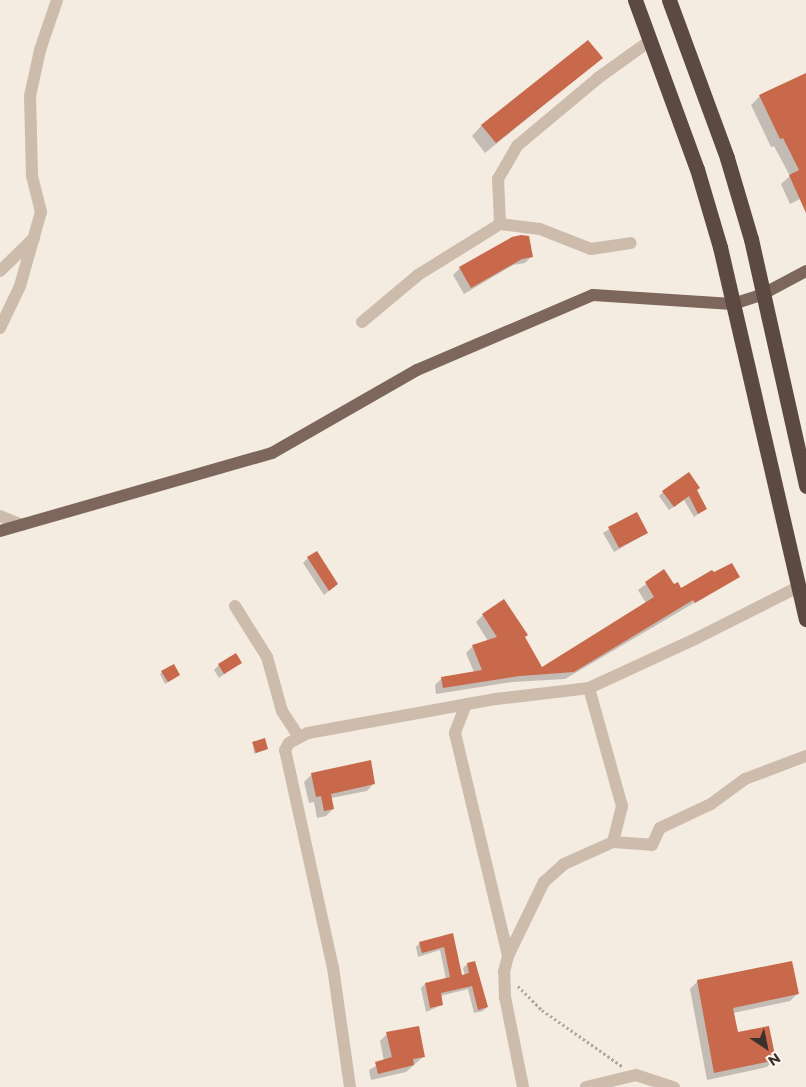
<!DOCTYPE html>
<html>
<head>
<meta charset="utf-8">
<style>
	body { margin:0 }
	#map { position:relative; width:806px; height:1087px; overflow:hidden; background:#f4ebe1; font-family:Montserrat,sans-serif }
	div>[style] { position:absolute }
	.shadow>* { inset:0; background:#0003 }
	.building>* { inset:0; background:#c8694b }
	.path>* { height:2.5px; margin-top:-1.25px; transform-origin:0; background:repeating-linear-gradient(90deg,#b9a596 0 2.5px,transparent 0 5px) }
	.minor>* { height:12px; margin:-6px; padding:0 6px; transform-origin:6px; border-radius:6px; background:#cdbbac }
	.major>* { height:12px; margin:-6px; padding:0 6px; transform-origin:6px; border-radius:6px; background:#7d675c }
	.highway>* { height:15px; margin:-7.5px; padding:0 7.5px; transform-origin:7.5px; border-radius:7.5px; background:#5c4a42 }
	span { translate:-50% -50%; white-space:nowrap; text-align:center; line-height:1.15; -webkit-text-stroke:5px #fbf5ee; paint-order:stroke }
	.north { position:absolute; left:741px; top:1022px; width:50px; height:50px; -webkit-text-stroke:4px #fbf5ee; paint-order:stroke; rotate:146deg; font-size:14px; font-weight:700; line-height:20px; text-align:center; color:#3b302b }
	.north::after { content:''; display:block; margin:auto; width:18px; height:22px; background:#3b302b; clip-path:polygon(50% 0,100% 100%,50% 72%,0 100%) }
</style>
</head>
<body>
<div id="map">
	<div class="shadow">
		<i style="clip-path:polygon(602px 58px,485px 153px,472px 136px,482px 125px)"></i>
		<i style="clip-path:polygon(806px 74px,806px 196px,790px 204px,781px 184px,790px 176px,774px 146px,771px 147px,751px 105px,760px 96px)"></i>
		<i style="clip-path:polygon(532px 256px,525px 263px,513px 265px,464px 294px,453px 275px,460px 268px)"></i>
		<i style="clip-path:polygon(696px 491px,706px 509px,694px 517px,684px 500px,669px 510px,659px 496px,663px 492px)"></i>
		<i style="clip-path:polygon(636px 513px,647px 533px,614px 552px,603px 533px)"></i>
		<i style="clip-path:polygon(308px 558px,337px 584px,324px 595px,303px 563px)"></i>
		<i style="clip-path:polygon(664px 571px,674px 586px,681px 589px,738px 577px,565px 679px,512px 682px,436px 694px,435px 685px,442px 678px,474px 672px,466px 653px,473px 646px,488px 641px,476px 622px,483px 615px,524px 638px,541px 669px,646px 603px,638px 590px)"></i>
		<i style="clip-path:polygon(240px 663px,219px 678px,214px 670px,219px 665px)"></i>
		<i style="clip-path:polygon(162px 672px,177px 677px,165px 684px,160px 674px)"></i>
		<i style="clip-path:polygon(253px 743px,267px 748px,254px 754px)"></i>
		<i style="clip-path:polygon(311px 775px,374px 783px,367px 791px,331px 798px,333px 809px,326px 816px,317px 818px,314px 802px,309px 803px,304px 782px)"></i>
		<i style="clip-path:polygon(452px 935px,461px 977px,465px 976px,463px 968px,467px 964px,487px 1007px,483px 1011px,474px 1013px,468px 989px,440px 996px,442px 1005px,426px 1012px,421px 988px,425px 984px,446px 979px,440px 950px,418px 957px,416px 947px,420px 943px)"></i>
		<i style="clip-path:polygon(791px 963px,797px 994px,790px 1001px,733px 1013px,737px 1034px,774px 1059px,767px 1067px,707px 1080px,690px 989px,697px 982px)"></i>
		<i style="clip-path:polygon(387px 1034px,424px 1056px,406px 1072px,371px 1080px,369px 1070px,384px 1061px,380px 1041px)"></i>
	</div>
	<div class="building">
		<i style="clip-path:polygon(588px 40px,603px 58px,496px 143px,481px 125px)"></i>
		<i style="clip-path:polygon(806px 73px,806px 213px,789px 175px,799px 170px,783px 138px,780px 139px,759px 95px)"></i>
		<i style="clip-path:polygon(521px 235px,529px 236px,533px 257px,522px 259px,471px 288px,459px 267px,512px 237px)"></i>
		<i style="clip-path:polygon(689px 472px,700px 488px,697px 490px,707px 509px,698px 514px,689px 496px,674px 507px,662px 491px)"></i>
		<i style="clip-path:polygon(637px 512px,648px 533px,619px 548px,608px 527px)"></i>
		<i style="clip-path:polygon(317px 551px,338px 584px,329px 591px,307px 557px)"></i>
		<i style="clip-path:polygon(732px 563px,740px 577px,695px 603px,693px 600px,574px 672px,520px 676px,443px 688px,441px 677px,482px 670px,472px 645px,497px 637px,482px 614px,504px 599px,528px 635px,525px 637px,542px 667px,654px 597px,645px 582px,664px 569px,674px 584px,678px 582px,681px 588px,712px 570px,714px 572px)"></i>
		<i style="clip-path:polygon(236px 653px,242px 663px,224px 674px,218px 664px)"></i>
		<i style="clip-path:polygon(174px 664px,180px 675px,168px 682px,161px 671px)"></i>
		<i style="clip-path:polygon(265px 738px,268px 749px,256px 753px,252px 742px)"></i>
		<i style="clip-path:polygon(371px 760px,375px 784px,331px 794px,334px 809px,324px 811px,321px 796px,316px 797px,311px 773px)"></i>
		<i style="clip-path:polygon(453px 933px,462px 975px,469px 973px,467px 963px,475px 961px,488px 1007px,478px 1010px,472px 986px,441px 993px,443px 1005px,430px 1008px,425px 983px,450px 977px,444px 947px,422px 953px,419px 942px)"></i>
		<i style="clip-path:polygon(792px 961px,799px 994px,733px 1008px,738px 1032px,769px 1026px,776px 1060px,714px 1073px,697px 980px)"></i>
		<i style="clip-path:polygon(419px 1026px,425px 1057px,413px 1059px,414px 1065px,378px 1074px,375px 1062px,392px 1057px,386px 1032px)"></i>
	</div>
	<div class="path">
		<i style="left:518px;top:986px;width:34px;rotate:45deg"></i>
		<i style="left:542px;top:1010px;width:98px;rotate:35deg"></i>
	</div>
	<div class="minor">
		<i style="left:500px;top:224px;width:45px;rotate:-92.5deg"></i>
		<i style="left:498px;top:179px;width:39px;rotate:-60deg"></i>
		<i style="left:518px;top:145px;width:104px;rotate:-39.9deg"></i>
		<i style="left:598px;top:78px;width:65px;rotate:-35.6deg"></i>
		<i style="left:0;top:271px;width:47px;rotate:-44.1deg"></i>
		<i style="left:362px;top:322px;width:73px;rotate:-40deg"></i>
		<i style="left:418px;top:275px;width:97px;rotate:-31.9deg"></i>
		<i style="left:500px;top:224px;width:40px;rotate:7.1deg"></i>
		<i style="left:540px;top:229px;width:55px;rotate:21.4deg"></i>
		<i style="left:591px;top:249px;width:40px;rotate:-8.5deg"></i>
		<i style="left:0;top:328px;width:47px;rotate:-64.5deg"></i>
		<i style="left:20px;top:286px;width:77px;rotate:-74.2deg"></i>
		<i style="left:41px;top:212px;width:37px;rotate:-104deg"></i>
		<i style="left:32px;top:176px;width:80px;rotate:-91.4deg"></i>
		<i style="left:30px;top:96px;width:47px;rotate:-77.7deg"></i>
		<i style="left:40px;top:50px;width:53px;rotate:-71.2deg"></i>
		<i style="left:0;top:516px;width:24px;rotate:22deg"></i>
		<i style="left:235px;top:606px;width:60px;rotate:57.9deg"></i>
		<i style="left:267px;top:657px;width:56px;rotate:74.5deg"></i>
		<i style="left:282px;top:711px;width:31px;rotate:57deg"></i>
		<i style="left:589px;top:688px;width:123px;rotate:74.4deg"></i>
		<i style="left:622px;top:806px;width:37px;rotate:104deg"></i>
		<i style="left:466px;top:704px;width:31px;rotate:111deg"></i>
		<i style="left:455px;top:733px;width:229px;rotate:76.6deg"></i>
		<i style="left:350px;top:1087px;width:120px;rotate:-98.1deg"></i>
		<i style="left:333px;top:968px;width:223px;rotate:-102.4deg"></i>
		<i style="left:285px;top:750px;width:8px;rotate:-60deg"></i>
		<i style="left:289px;top:743px;width:21px;rotate:-28deg"></i>
		<i style="left:308px;top:733px;width:191px;rotate:-10.3deg"></i>
		<i style="left:496px;top:699px;width:94px;rotate:-6.7deg"></i>
		<i style="left:589px;top:688px;width:119px;rotate:-24.8deg"></i>
		<i style="left:697px;top:638px;width:113px;rotate:-26.8deg"></i>
		<i style="left:523px;top:1087px;width:92px;rotate:-101.3deg"></i>
		<i style="left:505px;top:997px;width:25px;rotate:-92deg"></i>
		<i style="left:504px;top:972px;width:16px;rotate:-76deg"></i>
		<i style="left:508px;top:956px;width:82px;rotate:-64.1deg"></i>
		<i style="left:544px;top:882px;width:27px;rotate:-42deg"></i>
		<i style="left:564px;top:864px;width:54px;rotate:-24.2deg"></i>
		<i style="left:613px;top:842px;width:39px;rotate:4deg"></i>
		<i style="left:652px;top:845px;width:19px;rotate:-65deg"></i>
		<i style="left:660px;top:828px;width:56px;rotate:-25.2deg"></i>
		<i style="left:711px;top:804px;width:42px;rotate:-36.3deg"></i>
		<i style="left:745px;top:779px;width:65px;rotate:-20.7deg"></i>
		<i style="left:586px;top:1087px;width:51px;rotate:-13.5deg"></i>
		<i style="left:636px;top:1075px;width:40px;rotate:18deg"></i>
	</div>
	<div class="major">
		<i style="left:0;top:531px;width:283px;rotate:-16deg"></i>
		<i style="left:272px;top:453px;width:167px;rotate:-29.8deg"></i>
		<i style="left:417px;top:370px;width:191px;rotate:-23.1deg"></i>
		<i style="left:593px;top:295px;width:140px;rotate:3.7deg"></i>
		<i style="left:733px;top:304px;width:32px;rotate:-18deg"></i>
		<i style="left:763px;top:294px;width:49px;rotate:-28.1deg"></i>
	</div>
	<div class="highway">
		<i style="left:635px;top:0;width:180px;rotate:69.9deg"></i>
		<i style="left:697px;top:169px;width:81px;rotate:73.6deg"></i>
		<i style="left:720px;top:247px;width:382px;rotate:77deg"></i>
		<i style="left:669px;top:0;width:168px;rotate:69.8deg"></i>
		<i style="left:727px;top:158px;width:84px;rotate:73.5deg"></i>
		<i style="left:751px;top:239px;width:253px;rotate:77.4deg"></i>
	</div>
	<div class="north">N</div>
</div>
</body>
</html>
